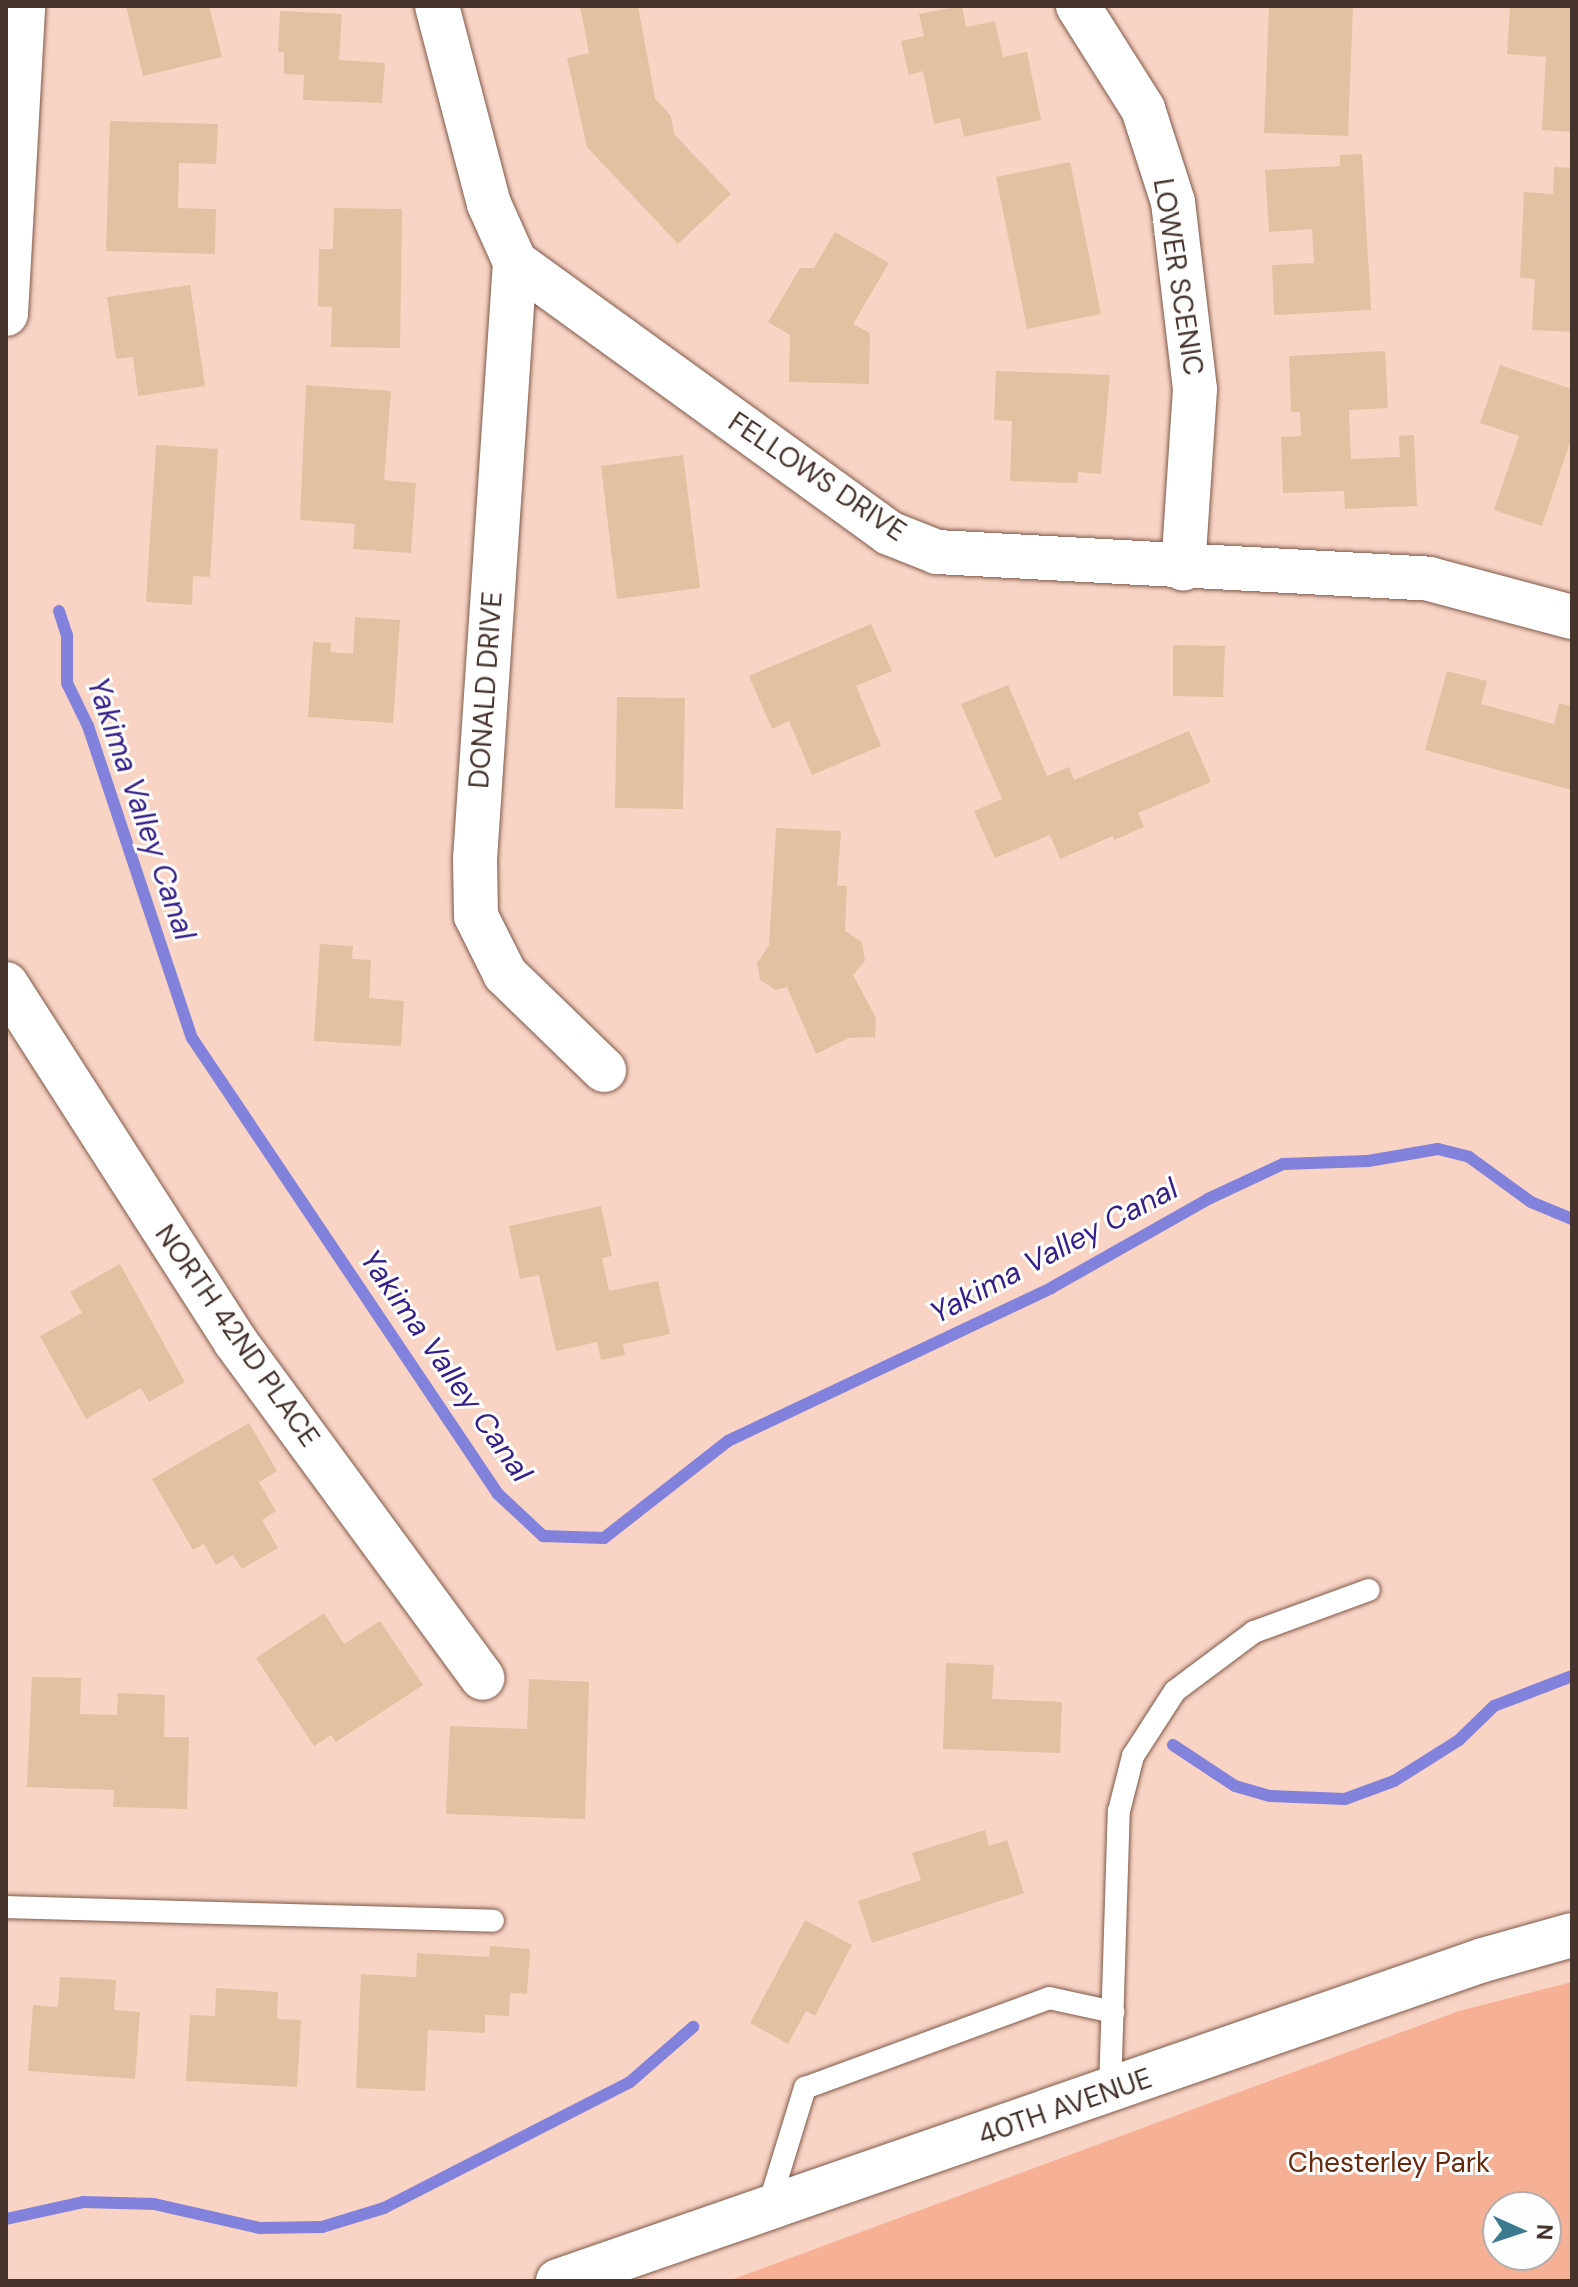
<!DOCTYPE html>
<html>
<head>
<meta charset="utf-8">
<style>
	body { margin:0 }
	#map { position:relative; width:1578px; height:2287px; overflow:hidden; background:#f9d4c5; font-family:"DM Sans",sans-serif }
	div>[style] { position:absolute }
	.green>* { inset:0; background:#f5b095 }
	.stream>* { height:12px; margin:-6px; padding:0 6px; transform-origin:6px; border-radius:6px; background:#8281db }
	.building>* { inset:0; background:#e3c0a1 }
	.roads { filter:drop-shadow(0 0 2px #7f5848) drop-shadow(0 0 2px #7f5848) }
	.lane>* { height:22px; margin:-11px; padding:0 11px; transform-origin:11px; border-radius:11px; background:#fff }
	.street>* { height:44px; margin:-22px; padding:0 22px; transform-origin:22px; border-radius:22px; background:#fff }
	.secondary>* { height:44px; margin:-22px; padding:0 22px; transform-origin:22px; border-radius:22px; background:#fff }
	.primary>* { height:44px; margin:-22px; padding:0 22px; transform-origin:22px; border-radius:22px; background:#fff }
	span { translate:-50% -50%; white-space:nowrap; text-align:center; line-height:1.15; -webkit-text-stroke:6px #fefefe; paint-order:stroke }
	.street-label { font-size:28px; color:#45332c }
	.park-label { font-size:28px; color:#67290c }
	.water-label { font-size:30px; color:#341f88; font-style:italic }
	.frame { position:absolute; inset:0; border:8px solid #45332c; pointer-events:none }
	.north { position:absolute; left:1482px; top:2191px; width:80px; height:80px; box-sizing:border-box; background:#fefefe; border:2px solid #b4adaa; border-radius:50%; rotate:93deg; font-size:22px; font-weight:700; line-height:32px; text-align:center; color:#45332c }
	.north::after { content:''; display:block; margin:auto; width:28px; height:36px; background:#3c7a8f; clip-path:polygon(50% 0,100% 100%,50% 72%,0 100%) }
</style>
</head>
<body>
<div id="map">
	<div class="green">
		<i style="clip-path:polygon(evenodd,1572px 1982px,1572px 2281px,728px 2281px,1459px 2011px,1572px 1982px,1498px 2207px,1546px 2207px,1546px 2255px,1498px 2255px,1498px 2207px)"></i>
	</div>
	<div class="stream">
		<i style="left:59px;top:611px;width:25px;rotate:72deg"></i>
		<i style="left:67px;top:635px;width:48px;rotate:90deg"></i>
		<i style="left:67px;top:683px;width:48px;rotate:64deg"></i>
		<i style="left:88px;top:726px;width:329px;rotate:71.6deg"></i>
		<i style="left:192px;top:1038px;width:549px;rotate:56.14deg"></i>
		<i style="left:498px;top:1494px;width:62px;rotate:43deg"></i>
		<i style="left:543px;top:1536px;width:61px;rotate:1.9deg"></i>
		<i style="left:604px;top:1538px;width:157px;rotate:-38deg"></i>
		<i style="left:728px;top:1441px;width:357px;rotate:-25.3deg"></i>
		<i style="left:1051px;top:1288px;width:180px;rotate:-29.5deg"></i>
		<i style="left:1208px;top:1199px;width:83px;rotate:-25deg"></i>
		<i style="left:1283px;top:1164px;width:85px;rotate:-2deg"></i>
		<i style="left:1368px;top:1161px;width:71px;rotate:-9.7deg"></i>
		<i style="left:1438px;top:1149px;width:32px;rotate:14deg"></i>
		<i style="left:1469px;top:1157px;width:77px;rotate:36deg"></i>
		<i style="left:1531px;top:1202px;width:44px;rotate:22.5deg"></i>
		<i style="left:1173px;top:1745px;width:74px;rotate:33.5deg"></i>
		<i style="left:1235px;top:1786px;width:36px;rotate:16deg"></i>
		<i style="left:1270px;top:1796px;width:75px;rotate:2.3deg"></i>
		<i style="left:1345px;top:1799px;width:52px;rotate:-20.2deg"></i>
		<i style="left:1394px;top:1781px;width:77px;rotate:-32.2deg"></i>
		<i style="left:1459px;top:1740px;width:49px;rotate:-44.2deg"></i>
		<i style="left:1494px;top:1706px;width:84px;rotate:-21deg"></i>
		<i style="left:6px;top:2219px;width:79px;rotate:-12.4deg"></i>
		<i style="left:83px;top:2202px;width:71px;rotate:1.6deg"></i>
		<i style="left:154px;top:2204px;width:109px;rotate:12.8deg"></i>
		<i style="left:260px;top:2228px;width:62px;rotate:-0.9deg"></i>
		<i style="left:322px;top:2227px;width:65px;rotate:-17deg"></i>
		<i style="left:384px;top:2208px;width:276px;rotate:-27.1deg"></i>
		<i style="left:630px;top:2082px;width:84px;rotate:-41.1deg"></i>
	</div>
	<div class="building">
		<i style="clip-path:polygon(126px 6px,209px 6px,222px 57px,143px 76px)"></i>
		<i style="clip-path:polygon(580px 6px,638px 6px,655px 98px,671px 116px,674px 134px,731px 194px,678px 244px,587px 147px,567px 58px,589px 53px)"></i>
		<i style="clip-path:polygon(962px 6px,966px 27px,995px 21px,1003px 57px,1027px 52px,1041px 120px,964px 137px,960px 118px,934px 124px,923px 71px,909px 75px,901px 41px,924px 36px,919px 14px)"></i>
		<i style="clip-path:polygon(1269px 6px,1353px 6px,1348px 136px,1264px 133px)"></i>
		<i style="clip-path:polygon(1510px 6px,1572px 6px,1572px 132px,1542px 130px,1546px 57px,1507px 54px)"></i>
		<i style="clip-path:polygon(280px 11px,342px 14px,339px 60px,385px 63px,382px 103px,303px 100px,304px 75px,284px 74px,284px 52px,278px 52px)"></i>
		<i style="clip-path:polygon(110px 121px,218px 124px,216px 164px,179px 163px,178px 208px,216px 209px,215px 254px,106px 251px)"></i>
		<i style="clip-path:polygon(1362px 154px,1371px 310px,1274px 315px,1272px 265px,1314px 263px,1312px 229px,1269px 232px,1265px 170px,1340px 166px,1340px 155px)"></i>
		<i style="clip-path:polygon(1070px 162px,1101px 314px,1027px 329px,996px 177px)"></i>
		<i style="clip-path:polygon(1554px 167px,1572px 168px,1572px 332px,1532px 330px,1535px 279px,1520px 278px,1524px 192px,1553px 194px)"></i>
		<i style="clip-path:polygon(334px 208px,402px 209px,400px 348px,331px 347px,332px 307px,318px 306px,319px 249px,333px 249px)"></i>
		<i style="clip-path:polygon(835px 232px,889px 263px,853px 324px,870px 333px,869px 384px,789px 382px,790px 335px,768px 322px,800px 268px,814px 268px)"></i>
		<i style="clip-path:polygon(190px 285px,205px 386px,138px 396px,133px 357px,116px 359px,107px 297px)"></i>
		<i style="clip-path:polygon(1385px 351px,1388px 408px,1349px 410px,1351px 459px,1400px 457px,1399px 436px,1414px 435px,1417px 506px,1345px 509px,1344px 491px,1283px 493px,1281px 437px,1301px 436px,1300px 412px,1291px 412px,1289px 356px)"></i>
		<i style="clip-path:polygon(1500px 365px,1572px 389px,1572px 436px,1542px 526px,1494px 510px,1519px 436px,1480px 423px)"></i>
		<i style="clip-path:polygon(996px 371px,1110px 375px,1101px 474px,1078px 472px,1077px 483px,1010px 481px,1012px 421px,994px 420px)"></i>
		<i style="clip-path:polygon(306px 385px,391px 391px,384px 480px,416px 483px,411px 553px,353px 549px,355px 524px,300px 520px)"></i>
		<i style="clip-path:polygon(156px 445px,218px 449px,210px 577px,193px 576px,192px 605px,146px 602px)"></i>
		<i style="clip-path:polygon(683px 455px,700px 588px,617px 599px,601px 466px)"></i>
		<i style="clip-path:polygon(355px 617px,400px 620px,393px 723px,308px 717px,313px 642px,331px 643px,330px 652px,353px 654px)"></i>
		<i style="clip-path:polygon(871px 624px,892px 671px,856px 686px,881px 746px,812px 775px,789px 721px,772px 729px,749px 676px)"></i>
		<i style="clip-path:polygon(1173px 645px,1225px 646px,1223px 697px,1173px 696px)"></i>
		<i style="clip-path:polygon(1447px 671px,1487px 681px,1481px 704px,1554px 724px,1559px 703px,1572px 706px,1572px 790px,1425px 750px)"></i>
		<i style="clip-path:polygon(1008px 685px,1047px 776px,1069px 767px,1074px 780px,1189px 731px,1211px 782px,1138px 813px,1144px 827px,1114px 840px,1113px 836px,1060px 859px,1050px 835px,995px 858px,974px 811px,1002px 799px,961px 704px)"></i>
		<i style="clip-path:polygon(617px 697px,685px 698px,683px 809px,615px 808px)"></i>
		<i style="clip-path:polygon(776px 828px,841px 831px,837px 886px,847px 886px,845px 931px,862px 942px,865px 961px,853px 975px,876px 1018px,875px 1037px,849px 1038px,816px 1054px,787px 987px,776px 990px,760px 980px,757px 963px,769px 945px)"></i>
		<i style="clip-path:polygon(320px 944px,353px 946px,352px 959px,371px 960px,369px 998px,404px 1001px,401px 1046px,314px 1041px)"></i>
		<i style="clip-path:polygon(601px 1206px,612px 1256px,602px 1258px,609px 1291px,658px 1281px,670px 1334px,623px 1344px,625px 1355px,601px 1360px,597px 1342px,556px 1351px,539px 1275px,520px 1279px,509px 1226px)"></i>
		<i style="clip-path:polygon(120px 1264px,185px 1382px,149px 1402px,141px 1388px,86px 1419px,40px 1336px,82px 1313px,70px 1292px)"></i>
		<i style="clip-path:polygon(249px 1423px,277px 1471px,259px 1482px,276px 1511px,262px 1520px,278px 1548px,242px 1569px,233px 1555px,216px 1565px,204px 1544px,193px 1550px,152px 1479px)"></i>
		<i style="clip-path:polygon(324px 1613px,344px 1644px,380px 1621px,423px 1685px,336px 1742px,331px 1735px,314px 1746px,256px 1658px)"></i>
		<i style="clip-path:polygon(946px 1663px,994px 1665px,992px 1699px,1062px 1702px,1060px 1753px,943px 1749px)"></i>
		<i style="clip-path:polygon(32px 1677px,81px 1678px,80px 1714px,117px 1715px,118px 1693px,165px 1695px,164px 1737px,189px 1737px,187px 1809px,113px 1807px,114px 1790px,27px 1787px)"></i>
		<i style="clip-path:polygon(529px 1679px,589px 1682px,585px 1819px,446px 1814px,450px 1726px,527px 1729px)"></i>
		<i style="clip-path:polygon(985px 1830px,989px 1846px,1007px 1840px,1024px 1893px,872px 1943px,858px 1901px,921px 1880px,912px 1853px)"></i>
		<i style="clip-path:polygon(805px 1920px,852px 1945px,815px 2016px,806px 2011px,788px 2044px,750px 2023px)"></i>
		<i style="clip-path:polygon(490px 1946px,530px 1949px,527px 1994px,510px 1993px,509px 2016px,485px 2015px,485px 2033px,428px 2030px,425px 2091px,356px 2088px,361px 1974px,416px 1977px,417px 1953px,489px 1957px)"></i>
		<i style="clip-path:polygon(60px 1977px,116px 1980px,114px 2010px,140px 2012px,135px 2079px,28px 2071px,33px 2005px,58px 2007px)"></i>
		<i style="clip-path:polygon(216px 1988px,278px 1992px,277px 2019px,301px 2020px,297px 2087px,186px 2081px,190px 2015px,215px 2016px)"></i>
	</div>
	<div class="roads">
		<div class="lane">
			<i style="left:6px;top:1907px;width:487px;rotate:1.6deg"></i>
			<i style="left:1110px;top:2091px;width:280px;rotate:-88.2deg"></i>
			<i style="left:1119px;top:1811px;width:57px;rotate:-75.7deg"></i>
			<i style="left:1133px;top:1756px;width:77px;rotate:-57.1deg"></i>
			<i style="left:1175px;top:1691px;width:99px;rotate:-36.8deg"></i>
			<i style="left:1254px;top:1632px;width:122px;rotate:-20.1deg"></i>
			<i style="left:768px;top:2208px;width:126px;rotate:-72.9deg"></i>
			<i style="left:805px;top:2088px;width:260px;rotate:-20.2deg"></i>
			<i style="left:1049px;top:1998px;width:66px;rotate:12.3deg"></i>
		</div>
		<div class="street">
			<i style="left:437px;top:6px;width:205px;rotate:75.3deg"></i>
			<i style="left:489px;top:204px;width:64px;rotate:65.9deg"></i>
			<i style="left:515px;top:262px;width:462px;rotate:35.9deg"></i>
			<i style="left:889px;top:533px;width:52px;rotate:21.6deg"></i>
			<i style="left:937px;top:552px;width:493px;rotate:3.1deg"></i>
			<i style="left:1429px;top:579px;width:148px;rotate:14.9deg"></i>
			<i style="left:1078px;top:6px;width:122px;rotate:57.7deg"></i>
			<i style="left:1143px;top:109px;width:98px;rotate:72.1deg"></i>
			<i style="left:1173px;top:202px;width:188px;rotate:83.3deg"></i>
			<i style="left:1195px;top:389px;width:180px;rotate:93.8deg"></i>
			<i style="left:515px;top:262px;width:598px;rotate:93.83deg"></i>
			<i style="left:475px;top:859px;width:57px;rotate:89deg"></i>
			<i style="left:476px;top:916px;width:65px;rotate:63.4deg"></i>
			<i style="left:505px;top:974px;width:138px;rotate:44.1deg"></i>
			<i style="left:6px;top:984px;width:424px;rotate:57.3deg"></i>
			<i style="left:235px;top:1341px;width:418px;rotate:53.7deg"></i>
		</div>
		<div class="secondary">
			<i style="left:6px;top:314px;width:308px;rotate:-86.8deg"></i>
		</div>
		<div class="primary">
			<i style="left:558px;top:2281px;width:979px;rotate:-19.14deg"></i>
			<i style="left:1483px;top:1960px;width:92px;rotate:-15.7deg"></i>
		</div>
	</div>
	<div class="street-label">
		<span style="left:1178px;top:277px;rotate:81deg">LOWER SCENIC</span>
		<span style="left:817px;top:477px;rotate:34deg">FELLOWS DRIVE</span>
		<span style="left:486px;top:690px;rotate:-86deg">DONALD DRIVE</span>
		<span style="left:237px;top:1336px;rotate:55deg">NORTH 42ND PLACE</span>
		<span style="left:1065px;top:2107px;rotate:-19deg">40TH AVENUE</span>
	</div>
	<div class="park-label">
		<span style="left:1389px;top:2163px">Chesterley Park</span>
	</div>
	<div class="water-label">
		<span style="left:141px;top:809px;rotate:71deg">Yakima Valley Canal</span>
		<span style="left:1054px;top:1251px;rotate:-28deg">Yakima Valley Canal</span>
		<span style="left:446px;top:1366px;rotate:55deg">Yakima Valley Canal</span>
	</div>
	<div class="frame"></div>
	<div class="north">N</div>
</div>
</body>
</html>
